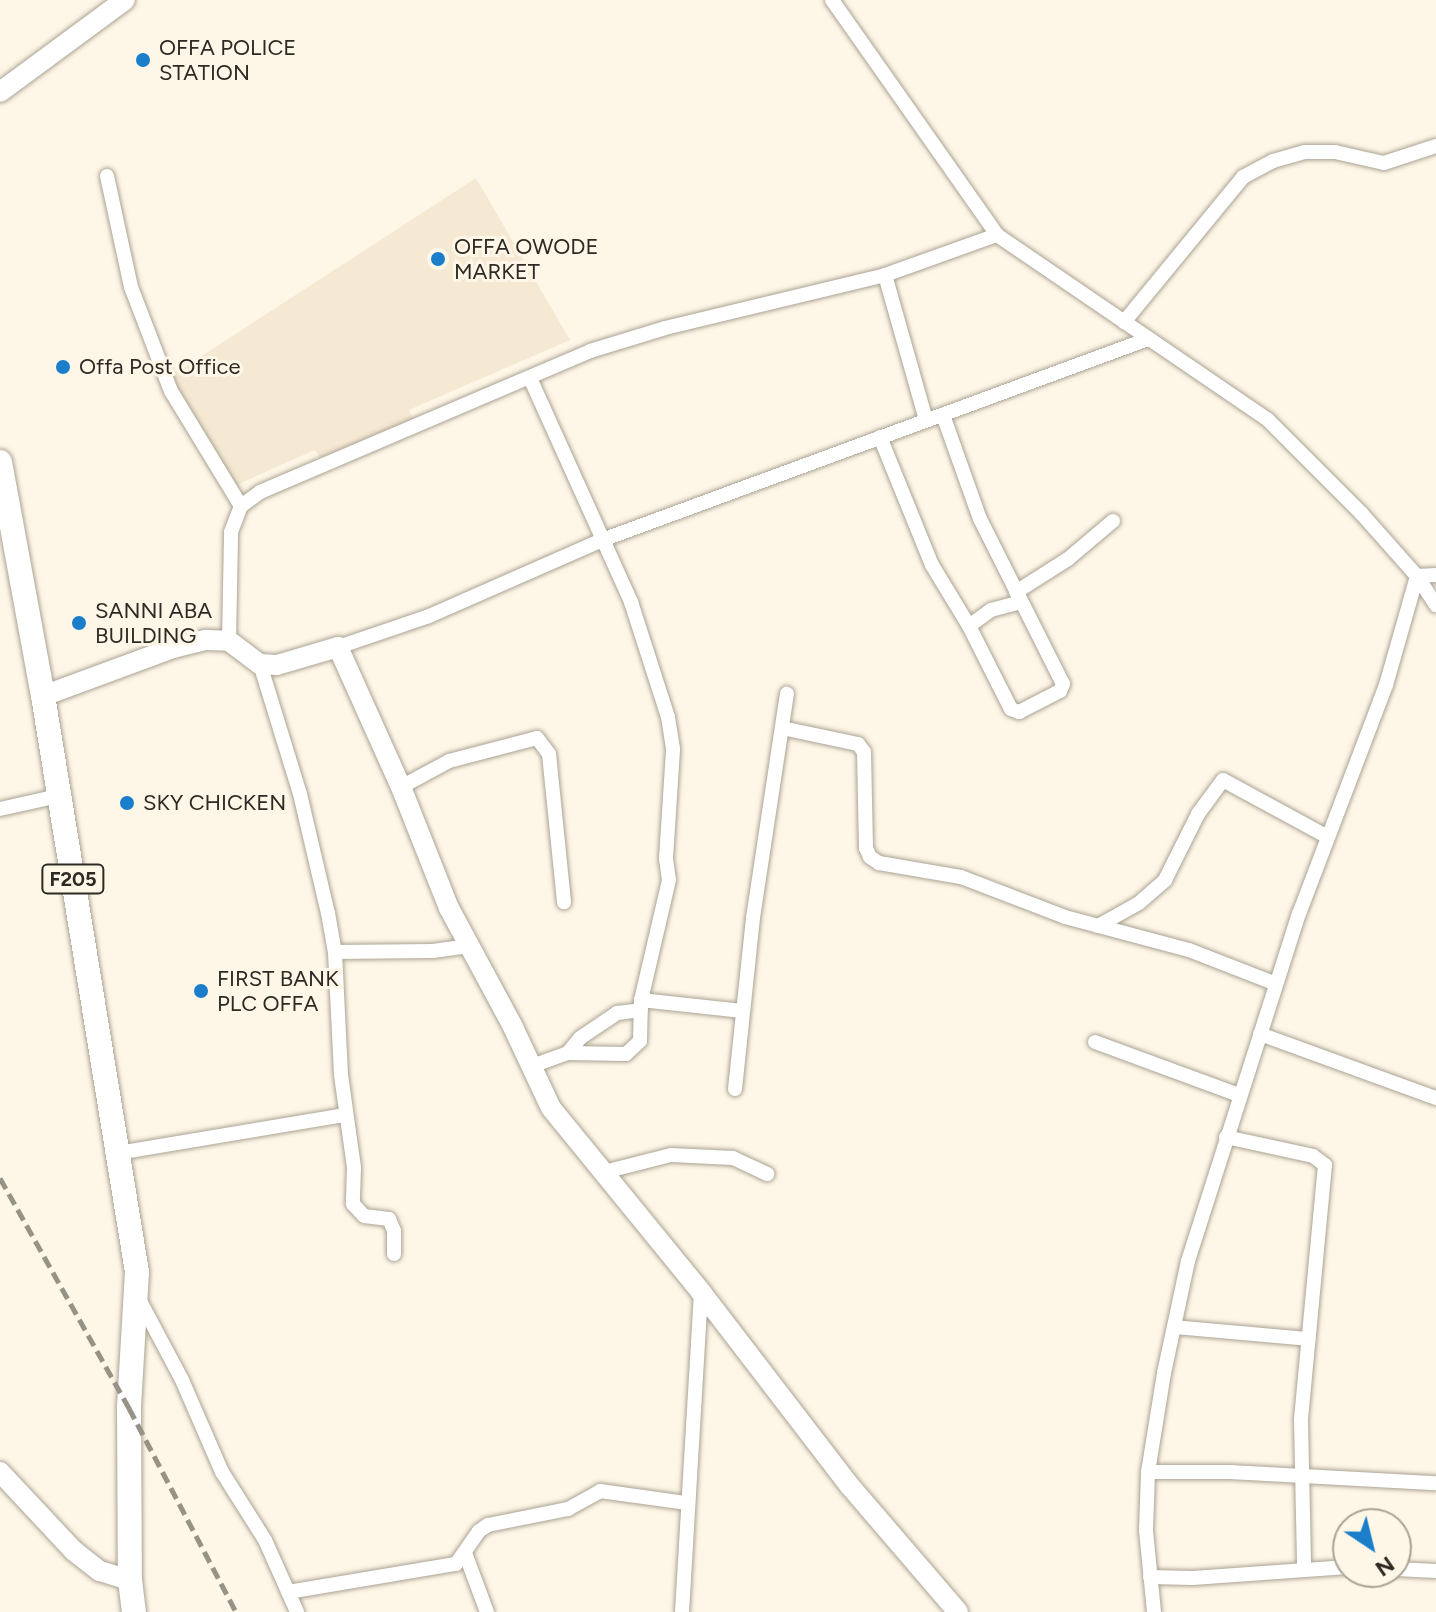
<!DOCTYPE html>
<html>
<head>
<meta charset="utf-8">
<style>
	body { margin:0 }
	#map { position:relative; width:1436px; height:1612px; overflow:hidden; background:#fef6e6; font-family:Figtree,sans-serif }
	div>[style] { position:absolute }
	.built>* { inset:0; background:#f5e9d3 }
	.roads { filter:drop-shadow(0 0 2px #aaa394) drop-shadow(0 0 2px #aaa394) }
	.street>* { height:14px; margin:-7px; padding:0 7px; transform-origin:7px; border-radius:7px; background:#fff }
	.secondary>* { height:20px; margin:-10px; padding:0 10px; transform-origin:10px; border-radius:10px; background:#fff }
	.primary>* { height:24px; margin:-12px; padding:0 12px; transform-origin:12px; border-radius:12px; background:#fff }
	.rail>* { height:5px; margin-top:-2.5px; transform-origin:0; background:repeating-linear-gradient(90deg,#979286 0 12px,transparent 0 18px) }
	.dots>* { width:22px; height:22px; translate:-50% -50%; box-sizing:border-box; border:4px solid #fef6e6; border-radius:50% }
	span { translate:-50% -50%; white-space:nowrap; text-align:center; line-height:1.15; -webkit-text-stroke:6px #fef6e6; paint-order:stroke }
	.shield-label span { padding:2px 6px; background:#fef6e6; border:2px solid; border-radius:6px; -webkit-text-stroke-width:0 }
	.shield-label { font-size:20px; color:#2d2a24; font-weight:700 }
	.poi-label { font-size:22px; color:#2d2a24 }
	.left { translate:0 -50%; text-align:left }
	.north { position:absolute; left:1332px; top:1508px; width:80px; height:80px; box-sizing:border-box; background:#fef6e6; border:2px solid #aaa498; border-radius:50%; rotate:145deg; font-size:22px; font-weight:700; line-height:32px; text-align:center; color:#2d2a24 }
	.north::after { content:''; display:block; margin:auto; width:28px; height:36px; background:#1a7eca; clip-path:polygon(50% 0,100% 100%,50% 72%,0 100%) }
</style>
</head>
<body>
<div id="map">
	<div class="built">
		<i style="clip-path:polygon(476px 178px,570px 340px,409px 410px,413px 419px,349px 455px,324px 465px,315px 450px,234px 486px,171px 376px)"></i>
	</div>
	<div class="roads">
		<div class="street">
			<i style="left:832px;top:0;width:287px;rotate:54.9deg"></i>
			<i style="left:997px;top:235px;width:328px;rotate:34.3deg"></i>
			<i style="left:1268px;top:420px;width:132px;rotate:45deg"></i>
			<i style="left:1361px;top:513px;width:84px;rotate:48.4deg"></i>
			<i style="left:1417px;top:576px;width:35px;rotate:57deg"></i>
			<i style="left:107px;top:176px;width:114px;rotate:77.8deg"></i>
			<i style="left:131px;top:287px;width:111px;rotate:69deg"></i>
			<i style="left:171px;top:391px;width:135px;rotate:58.7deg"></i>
			<i style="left:885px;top:275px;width:151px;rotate:74.2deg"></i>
			<i style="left:1124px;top:322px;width:188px;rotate:-50.6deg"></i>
			<i style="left:1243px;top:177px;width:34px;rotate:-28deg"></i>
			<i style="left:1273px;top:161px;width:32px;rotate:-16deg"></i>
			<i style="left:1304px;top:152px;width:31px"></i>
			<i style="left:1335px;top:152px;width:50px;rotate:12.7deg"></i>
			<i style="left:1384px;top:163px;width:55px;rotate:-18.1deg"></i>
			<i style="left:530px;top:378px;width:246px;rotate:65.7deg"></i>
			<i style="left:631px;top:602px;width:121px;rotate:72.2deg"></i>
			<i style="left:668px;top:717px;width:33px;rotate:81deg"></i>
			<i style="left:673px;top:750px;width:109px;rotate:93.7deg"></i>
			<i style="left:666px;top:859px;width:21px;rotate:82deg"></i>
			<i style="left:669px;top:880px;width:123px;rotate:103.1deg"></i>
			<i style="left:641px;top:1000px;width:41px;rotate:91.4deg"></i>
			<i style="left:640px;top:1041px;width:19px;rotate:137deg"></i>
			<i style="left:626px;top:1054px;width:58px;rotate:-179deg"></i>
			<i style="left:880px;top:437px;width:138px;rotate:67.9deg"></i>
			<i style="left:932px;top:565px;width:71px;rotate:58.8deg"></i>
			<i style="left:969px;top:626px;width:93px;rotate:63.2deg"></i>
			<i style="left:1011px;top:709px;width:9px;rotate:21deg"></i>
			<i style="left:1019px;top:712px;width:46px;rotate:-27.1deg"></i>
			<i style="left:1060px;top:691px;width:8px;rotate:-67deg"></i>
			<i style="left:1063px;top:684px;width:185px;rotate:-116.7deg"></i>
			<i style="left:980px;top:519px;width:110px;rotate:-109.6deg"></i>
			<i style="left:1417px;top:576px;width:19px;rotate:-3deg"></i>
			<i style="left:1016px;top:592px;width:62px;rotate:-32.4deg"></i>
			<i style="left:1068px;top:559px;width:59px;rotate:-40.2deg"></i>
			<i style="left:969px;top:626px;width:27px;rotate:-36deg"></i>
			<i style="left:991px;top:610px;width:30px;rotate:-15deg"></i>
			<i style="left:229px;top:641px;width:109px;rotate:-88.9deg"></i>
			<i style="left:231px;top:532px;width:28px;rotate:-69deg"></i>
			<i style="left:241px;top:506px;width:24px;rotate:-36deg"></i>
			<i style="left:260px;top:492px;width:359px;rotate:-23.1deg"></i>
			<i style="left:590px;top:351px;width:78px;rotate:-17deg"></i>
			<i style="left:665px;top:328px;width:226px;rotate:-13.5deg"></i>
			<i style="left:885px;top:275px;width:119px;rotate:-19.7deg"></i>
			<i style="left:338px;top:647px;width:96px;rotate:-18.8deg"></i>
			<i style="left:429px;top:616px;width:189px;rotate:-23.7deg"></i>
			<i style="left:602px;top:540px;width:582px;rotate:-20.21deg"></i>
			<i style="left:260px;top:664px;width:136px;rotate:72.9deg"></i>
			<i style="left:300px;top:794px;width:122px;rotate:76.8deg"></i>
			<i style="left:328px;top:913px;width:40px;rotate:80deg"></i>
			<i style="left:335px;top:952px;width:123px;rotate:87.2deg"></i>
			<i style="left:341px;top:1075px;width:94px;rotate:82deg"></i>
			<i style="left:354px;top:1168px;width:36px;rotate:92deg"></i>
			<i style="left:353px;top:1204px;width:16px;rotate:47deg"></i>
			<i style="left:364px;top:1216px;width:25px;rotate:7deg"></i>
			<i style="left:389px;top:1219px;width:13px;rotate:67deg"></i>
			<i style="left:394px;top:1231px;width:23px;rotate:90deg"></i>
			<i style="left:782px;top:728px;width:78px;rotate:11.9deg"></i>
			<i style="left:858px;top:744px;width:10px;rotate:53deg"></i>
			<i style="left:864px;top:752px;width:96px;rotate:88.8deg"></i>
			<i style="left:866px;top:848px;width:10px;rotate:66deg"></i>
			<i style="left:870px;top:857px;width:11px;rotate:34deg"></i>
			<i style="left:879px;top:863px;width:83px;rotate:9.7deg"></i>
			<i style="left:961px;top:877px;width:111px;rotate:21deg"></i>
			<i style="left:1065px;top:917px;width:128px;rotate:14.9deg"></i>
			<i style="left:1189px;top:950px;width:93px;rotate:21.3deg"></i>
			<i style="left:401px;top:787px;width:55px;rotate:-28.4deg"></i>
			<i style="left:449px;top:761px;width:91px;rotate:-14.6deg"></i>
			<i style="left:537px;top:738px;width:20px;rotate:53deg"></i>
			<i style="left:549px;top:754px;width:149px;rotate:84.2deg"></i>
			<i style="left:0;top:809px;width:59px;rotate:-12.6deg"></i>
			<i style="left:1098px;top:926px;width:47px;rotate:-29.3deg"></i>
			<i style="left:1139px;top:903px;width:35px;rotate:-41deg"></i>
			<i style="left:1165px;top:880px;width:74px;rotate:-63.4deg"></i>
			<i style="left:1198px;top:814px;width:42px;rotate:-53.7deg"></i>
			<i style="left:1223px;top:780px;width:119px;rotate:28.5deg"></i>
			<i style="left:335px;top:952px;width:98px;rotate:-0.6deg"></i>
			<i style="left:433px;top:951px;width:36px;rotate:-8deg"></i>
			<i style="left:641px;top:1000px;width:102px;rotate:6.2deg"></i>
			<i style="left:1260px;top:1034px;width:187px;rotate:20deg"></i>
			<i style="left:1095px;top:1042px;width:153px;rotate:20.2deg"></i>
			<i style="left:532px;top:1066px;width:38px;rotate:-20deg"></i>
			<i style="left:568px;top:1053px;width:19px;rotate:-51deg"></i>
			<i style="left:580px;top:1038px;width:45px;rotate:-34deg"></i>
			<i style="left:617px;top:1013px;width:24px;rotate:-7deg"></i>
			<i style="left:735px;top:1089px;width:172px;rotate:-84deg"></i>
			<i style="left:753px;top:918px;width:227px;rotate:-81.4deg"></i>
			<i style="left:1226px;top:1137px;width:89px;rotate:12.3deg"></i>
			<i style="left:1313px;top:1156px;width:15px;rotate:37deg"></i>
			<i style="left:1325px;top:1165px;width:256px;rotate:95.4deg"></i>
			<i style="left:1301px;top:1420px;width:149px;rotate:88.8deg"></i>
			<i style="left:118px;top:1153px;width:231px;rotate:-9.5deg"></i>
			<i style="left:604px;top:1172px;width:69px;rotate:-14.2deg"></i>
			<i style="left:671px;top:1155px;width:62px;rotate:2.8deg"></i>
			<i style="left:733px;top:1158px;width:38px;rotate:25deg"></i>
			<i style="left:139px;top:1299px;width:92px;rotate:62deg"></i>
			<i style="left:182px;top:1380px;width:100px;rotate:66.5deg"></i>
			<i style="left:222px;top:1472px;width:80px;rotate:57.7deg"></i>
			<i style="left:265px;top:1540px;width:79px;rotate:66deg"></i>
			<i style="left:1174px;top:1327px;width:135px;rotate:5.1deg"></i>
			<i style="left:1148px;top:1472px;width:82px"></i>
			<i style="left:1230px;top:1472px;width:206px;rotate:3.1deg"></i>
			<i style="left:465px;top:1553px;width:63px;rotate:69.6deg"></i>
			<i style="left:1396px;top:1569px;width:40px;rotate:2.9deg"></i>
			<i style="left:1150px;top:1577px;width:43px;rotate:1.3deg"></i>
			<i style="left:1193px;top:1578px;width:155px;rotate:-4.1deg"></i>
			<i style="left:288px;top:1592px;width:170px;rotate:-9.5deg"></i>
			<i style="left:456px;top:1564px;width:40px;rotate:-55.1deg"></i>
			<i style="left:479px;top:1531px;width:11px;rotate:-34deg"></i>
			<i style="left:488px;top:1525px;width:82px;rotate:-11.3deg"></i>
			<i style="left:568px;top:1509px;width:37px;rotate:-29deg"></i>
			<i style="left:600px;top:1491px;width:88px;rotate:7.9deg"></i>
			<i style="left:682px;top:1612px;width:321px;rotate:-86.6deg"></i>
			<i style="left:1154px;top:1612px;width:82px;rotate:-95.6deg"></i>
			<i style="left:1146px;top:1530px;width:58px;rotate:-88deg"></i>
			<i style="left:1148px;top:1472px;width:100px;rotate:-80.8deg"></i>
			<i style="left:1164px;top:1373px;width:115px;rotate:-77.9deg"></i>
			<i style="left:1188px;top:1261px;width:364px;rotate:-72.3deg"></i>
			<i style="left:1299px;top:914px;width:245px;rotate:-69.2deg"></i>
			<i style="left:1386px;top:685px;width:113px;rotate:-74.1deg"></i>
		</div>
		<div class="secondary">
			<i style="left:0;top:92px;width:155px;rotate:-36.4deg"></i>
			<i style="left:43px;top:696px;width:139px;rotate:-20.3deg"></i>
			<i style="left:173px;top:648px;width:34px;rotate:-14deg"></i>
			<i style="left:206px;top:640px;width:23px;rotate:2deg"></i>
			<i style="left:229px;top:641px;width:39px;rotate:37deg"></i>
			<i style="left:260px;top:664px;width:17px;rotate:3deg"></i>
			<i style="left:277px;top:665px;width:64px;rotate:-16.4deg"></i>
			<i style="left:338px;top:647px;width:154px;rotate:65.8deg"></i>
			<i style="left:401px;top:787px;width:130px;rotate:68.4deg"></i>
			<i style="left:449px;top:908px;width:135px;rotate:61.7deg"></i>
			<i style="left:513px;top:1027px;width:89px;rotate:64.9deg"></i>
			<i style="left:551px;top:1108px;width:237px;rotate:50.8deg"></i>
			<i style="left:701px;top:1292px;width:245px;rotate:52.5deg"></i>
			<i style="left:850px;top:1486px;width:166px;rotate:49.4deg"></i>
			<i style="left:0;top:1472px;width:108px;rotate:46.9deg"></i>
			<i style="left:74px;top:1551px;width:33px;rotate:38deg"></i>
			<i style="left:100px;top:1571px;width:31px;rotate:17deg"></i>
		</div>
		<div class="primary">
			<i style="left:0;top:462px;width:238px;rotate:79.6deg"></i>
			<i style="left:43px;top:696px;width:584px;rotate:80.73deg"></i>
			<i style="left:137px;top:1272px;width:136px;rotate:93.4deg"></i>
			<i style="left:129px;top:1408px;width:172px;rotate:89.7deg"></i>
			<i style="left:130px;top:1580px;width:32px;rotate:83deg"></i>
		</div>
	</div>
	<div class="rail">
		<i style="left:0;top:1178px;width:264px;rotate:60.7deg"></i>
		<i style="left:129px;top:1408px;width:230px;rotate:62.3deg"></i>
	</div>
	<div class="dots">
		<i style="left:143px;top:60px;background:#1a7eca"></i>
		<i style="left:438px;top:259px;background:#1a7eca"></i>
		<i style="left:63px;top:367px;background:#1a7eca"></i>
		<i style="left:79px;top:623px;background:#1a7eca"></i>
		<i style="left:127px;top:803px;background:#1a7eca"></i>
		<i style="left:201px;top:991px;background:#1a7eca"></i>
	</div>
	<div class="shield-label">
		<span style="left:73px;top:879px">F205</span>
	</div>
	<div class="poi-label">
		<span class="left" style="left:159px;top:60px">OFFA POLICE<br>STATION</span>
		<span class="left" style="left:454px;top:259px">OFFA OWODE<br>MARKET</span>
		<span class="left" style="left:79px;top:367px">Offa Post Office</span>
		<span class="left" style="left:95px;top:623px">SANNI ABA<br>BUILDING</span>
		<span class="left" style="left:143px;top:803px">SKY CHICKEN</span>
		<span class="left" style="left:217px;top:991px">FIRST BANK<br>PLC OFFA</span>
	</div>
	<div class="north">N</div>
</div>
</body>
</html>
